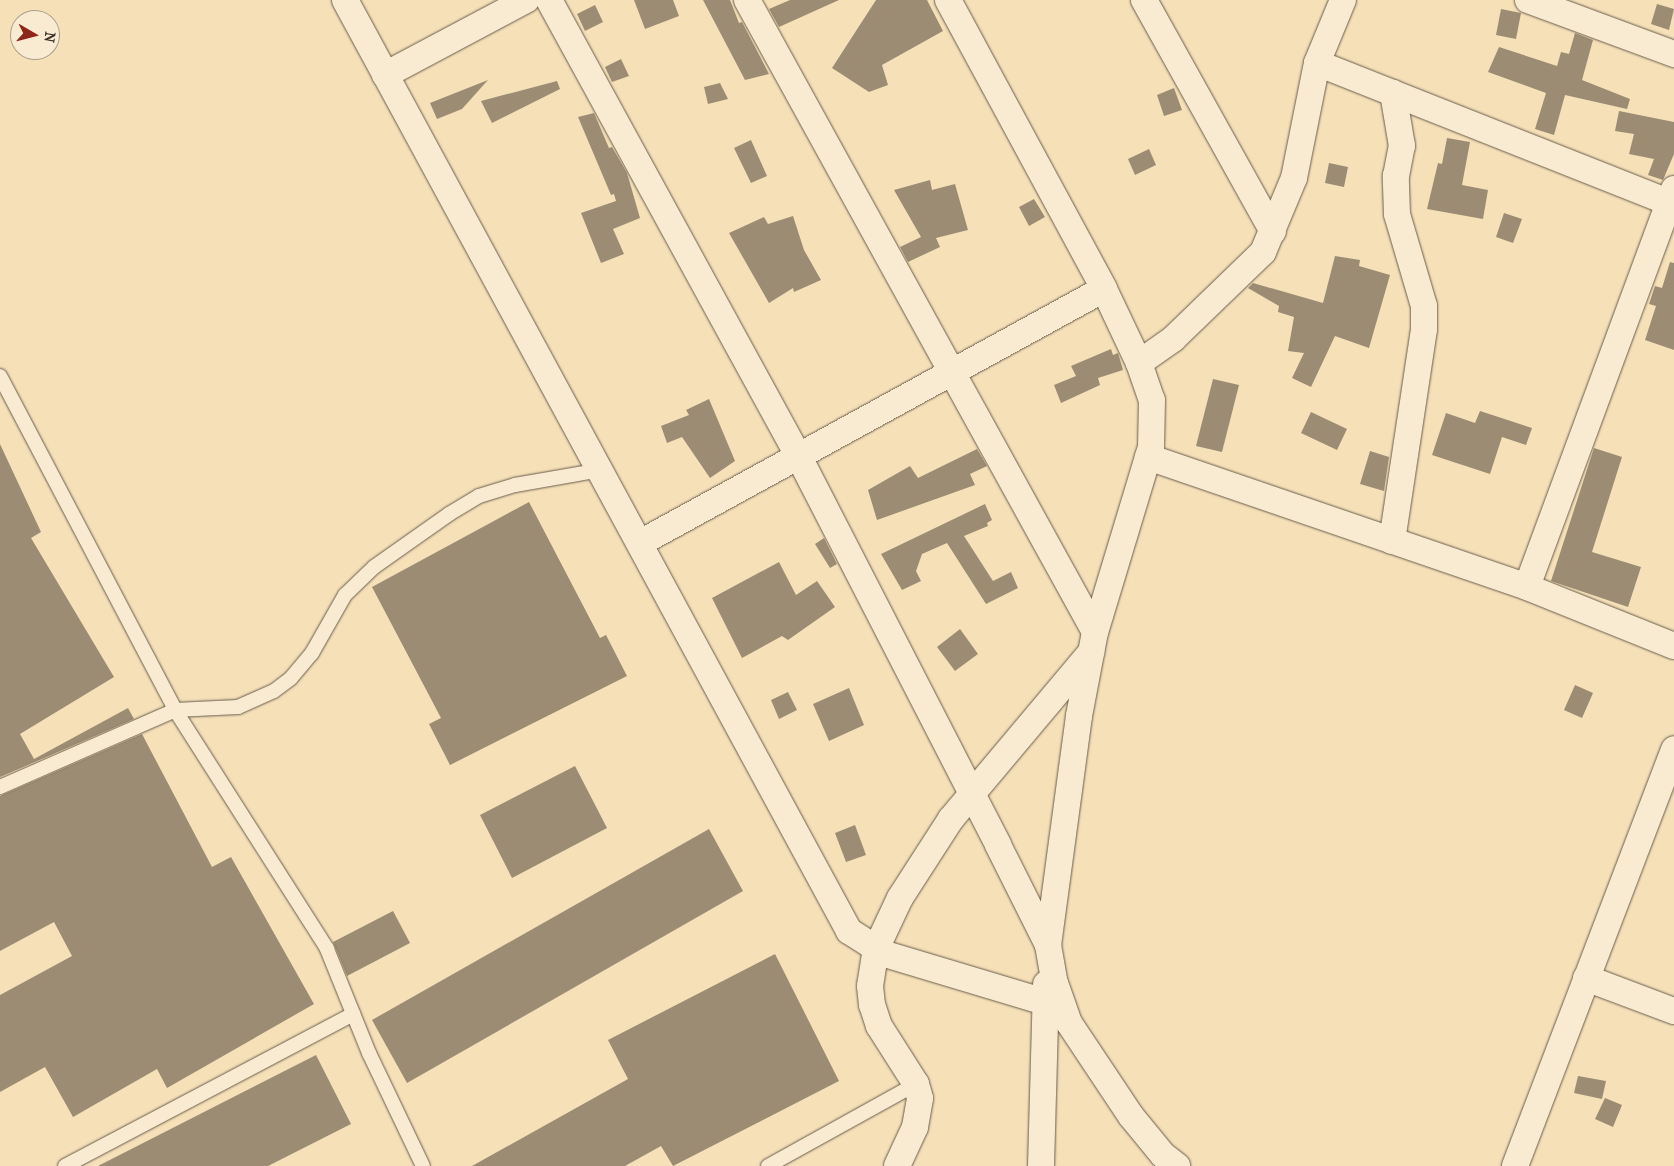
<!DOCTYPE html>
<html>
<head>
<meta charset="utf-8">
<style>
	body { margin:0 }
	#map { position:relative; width:1674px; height:1166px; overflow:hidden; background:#f5e0b8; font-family:"IM FELL French Canon",serif }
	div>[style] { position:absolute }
	.building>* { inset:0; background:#9c8c73 }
	.roads { filter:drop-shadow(0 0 1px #6a5c4c) drop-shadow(0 0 1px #6a5c4c) }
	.lane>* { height:14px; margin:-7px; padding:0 7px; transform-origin:7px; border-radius:7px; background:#f8ebd1 }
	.street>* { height:26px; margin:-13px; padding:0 13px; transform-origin:13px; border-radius:13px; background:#f8ebd1 }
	span { translate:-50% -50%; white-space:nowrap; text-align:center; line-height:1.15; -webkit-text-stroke:4px #f8ebd1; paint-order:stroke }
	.north { position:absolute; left:10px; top:10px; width:50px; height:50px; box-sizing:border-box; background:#f8ebd1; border:1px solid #aca08d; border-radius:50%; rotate:98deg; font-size:14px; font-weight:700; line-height:20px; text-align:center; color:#3b3028 }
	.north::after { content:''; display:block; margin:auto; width:18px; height:22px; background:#8f2418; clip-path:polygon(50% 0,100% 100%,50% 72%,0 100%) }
</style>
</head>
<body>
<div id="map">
	<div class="building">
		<i style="clip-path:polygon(634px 0,673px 0,679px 16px,645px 29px)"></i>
		<i style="clip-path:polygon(703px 0,730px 0,739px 23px,742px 22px,769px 74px,745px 80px)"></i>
		<i style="clip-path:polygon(790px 0,839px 0,779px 27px,769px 9px)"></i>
		<i style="clip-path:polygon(876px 0,927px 0,943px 31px,882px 65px,888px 85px,869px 92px,832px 68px)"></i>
		<i style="clip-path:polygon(1657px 4px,1674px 9px,1669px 30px,1651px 24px)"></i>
		<i style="clip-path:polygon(595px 5px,603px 22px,585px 31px,577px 14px)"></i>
		<i style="clip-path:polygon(1501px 9px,1521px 13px,1516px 39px,1496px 35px)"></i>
		<i style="clip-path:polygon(1575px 33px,1593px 40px,1582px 80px,1630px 99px,1627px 109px,1565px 95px,1554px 135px,1535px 129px,1546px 93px,1488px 72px,1499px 47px,1557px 66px,1561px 52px,1569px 54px)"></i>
		<i style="clip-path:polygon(621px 59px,629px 76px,612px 82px,605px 67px)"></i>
		<i style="clip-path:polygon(488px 80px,462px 109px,437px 119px,430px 103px)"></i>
		<i style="clip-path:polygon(557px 81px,560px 89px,492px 123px,481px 101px)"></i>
		<i style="clip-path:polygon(720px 83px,728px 99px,708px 104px,704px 87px)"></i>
		<i style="clip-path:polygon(1174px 88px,1182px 110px,1164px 116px,1157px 95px)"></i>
		<i style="clip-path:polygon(1619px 111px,1674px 122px,1674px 154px,1663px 180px,1648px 175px,1654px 159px,1629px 154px,1634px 134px,1615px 131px)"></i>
		<i style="clip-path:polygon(594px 113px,609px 148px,612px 147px,627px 173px,640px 218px,613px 229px,624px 254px,601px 263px,581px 213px,616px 201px,614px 194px,611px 195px,578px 117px)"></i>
		<i style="clip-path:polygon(1447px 138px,1470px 142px,1462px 185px,1488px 190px,1483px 219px,1427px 209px,1438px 163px,1442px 164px)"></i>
		<i style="clip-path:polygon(751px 140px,767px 176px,751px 183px,734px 148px)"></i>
		<i style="clip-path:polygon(1149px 149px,1156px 165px,1135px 175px,1128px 159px)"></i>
		<i style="clip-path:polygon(1329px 163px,1348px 167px,1344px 187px,1325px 183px)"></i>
		<i style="clip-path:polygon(930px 180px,932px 190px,955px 184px,968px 230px,936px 238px,940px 247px,908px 262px,900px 247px,921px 237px,894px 190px)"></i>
		<i style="clip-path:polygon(1034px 199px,1045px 217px,1029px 226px,1019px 207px)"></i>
		<i style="clip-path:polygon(1504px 213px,1522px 219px,1513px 243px,1496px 237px)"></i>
		<i style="clip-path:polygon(793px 216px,804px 250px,821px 280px,794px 292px,793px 288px,769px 303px,729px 233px,764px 217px,768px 224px)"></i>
		<i style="clip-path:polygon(1335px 256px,1360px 260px,1359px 266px,1390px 275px,1369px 348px,1335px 336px,1311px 387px,1292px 378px,1304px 353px,1288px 351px,1294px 317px,1278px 312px,1279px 306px,1248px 288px,1253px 283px,1323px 303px)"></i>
		<i style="clip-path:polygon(1670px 262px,1674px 263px,1674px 350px,1645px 340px,1656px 306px,1649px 304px,1655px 286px,1662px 288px)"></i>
		<i style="clip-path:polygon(1111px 349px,1113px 355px,1118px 353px,1123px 370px,1098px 378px,1100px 385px,1061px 403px,1054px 385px,1076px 376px,1071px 366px)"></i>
		<i style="clip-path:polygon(1213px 379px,1239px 385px,1222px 452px,1196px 446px)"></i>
		<i style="clip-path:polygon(709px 399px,735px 461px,710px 478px,682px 437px,667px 443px,661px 426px,689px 415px,686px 410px)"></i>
		<i style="clip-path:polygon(1480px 411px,1532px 428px,1526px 445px,1502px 437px,1490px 474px,1432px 455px,1446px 413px,1475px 423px)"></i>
		<i style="clip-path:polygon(1311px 412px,1347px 429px,1337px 450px,1301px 433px)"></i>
		<i style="clip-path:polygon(0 444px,41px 532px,31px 538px,114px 677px,20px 734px,34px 759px,128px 708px,134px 719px,0 777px)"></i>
		<i style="clip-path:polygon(1594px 448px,1622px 457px,1592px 552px,1641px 567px,1628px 607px,1551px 581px)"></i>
		<i style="clip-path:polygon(977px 449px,987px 466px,970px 474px,975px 485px,877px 520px,868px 490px,910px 466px,918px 478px)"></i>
		<i style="clip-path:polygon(1370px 451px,1389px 457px,1384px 491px,1360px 484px)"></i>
		<i style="clip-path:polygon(529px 502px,600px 638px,606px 635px,627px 676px,450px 765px,429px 724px,441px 718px,372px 587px)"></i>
		<i style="clip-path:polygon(985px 504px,992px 520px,987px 523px,988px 526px,964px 536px,993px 581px,1011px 572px,1018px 588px,986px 604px,947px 543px,922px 554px,916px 571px,921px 581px,902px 590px,881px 554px)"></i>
		<i style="clip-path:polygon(824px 538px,837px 564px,830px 568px,815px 544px)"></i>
		<i style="clip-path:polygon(779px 562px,796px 595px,817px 581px,835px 607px,788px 640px,782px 636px,742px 658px,712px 598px)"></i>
		<i style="clip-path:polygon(960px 629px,978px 654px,955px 671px,937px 647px)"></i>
		<i style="clip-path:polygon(1575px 685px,1593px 693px,1582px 718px,1564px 710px)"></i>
		<i style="clip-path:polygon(849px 688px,864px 725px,829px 741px,813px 704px)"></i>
		<i style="clip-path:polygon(788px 692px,797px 710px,779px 719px,771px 700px)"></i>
		<i style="clip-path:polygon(142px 734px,212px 867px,231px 857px,314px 1004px,167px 1088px,157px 1069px,73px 1117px,45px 1067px,0 1092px,0 995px,72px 956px,54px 922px,0 951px,0 796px)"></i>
		<i style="clip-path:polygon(575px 766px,607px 828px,512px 878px,480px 815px)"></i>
		<i style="clip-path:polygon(855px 825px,866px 855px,846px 862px,835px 833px)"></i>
		<i style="clip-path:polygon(709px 829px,743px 891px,407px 1083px,372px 1020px)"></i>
		<i style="clip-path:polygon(393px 911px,410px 943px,347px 976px,333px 942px)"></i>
		<i style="clip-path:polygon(775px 954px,839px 1081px,673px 1166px,661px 1146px,625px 1166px,472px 1166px,628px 1079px,608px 1040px)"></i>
		<i style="clip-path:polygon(316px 1055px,351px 1124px,268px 1166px,98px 1166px)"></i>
		<i style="clip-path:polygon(1578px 1076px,1606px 1081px,1602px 1099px,1574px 1093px)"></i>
		<i style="clip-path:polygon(1605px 1098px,1622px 1105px,1613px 1127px,1595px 1119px)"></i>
	</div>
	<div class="roads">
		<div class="lane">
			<i style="left:0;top:376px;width:377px;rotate:62.3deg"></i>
			<i style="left:175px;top:710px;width:283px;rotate:57.5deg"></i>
			<i style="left:327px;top:949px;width:112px;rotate:68deg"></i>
			<i style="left:369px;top:1053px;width:125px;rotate:64.5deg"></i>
			<i style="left:0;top:787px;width:191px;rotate:-23.7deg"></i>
			<i style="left:175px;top:710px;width:63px;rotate:-2.7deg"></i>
			<i style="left:238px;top:707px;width:39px;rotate:-24deg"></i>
			<i style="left:274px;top:691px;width:21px;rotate:-37deg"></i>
			<i style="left:291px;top:678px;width:33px;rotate:-50deg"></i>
			<i style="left:312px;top:653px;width:67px;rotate:-60.4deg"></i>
			<i style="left:345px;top:595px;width:40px;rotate:-44deg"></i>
			<i style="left:374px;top:567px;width:92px;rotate:-35.2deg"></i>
			<i style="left:449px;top:514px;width:35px;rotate:-31deg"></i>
			<i style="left:479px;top:496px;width:38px;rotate:-17deg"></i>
			<i style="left:515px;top:485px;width:87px;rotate:-9.9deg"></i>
			<i style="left:65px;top:1166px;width:326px;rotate:-27.8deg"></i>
			<i style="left:768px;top:1166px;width:169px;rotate:-29deg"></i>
		</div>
		<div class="street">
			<i style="left:345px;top:0;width:1059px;rotate:61.57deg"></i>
			<i style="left:849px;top:931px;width:43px;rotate:32.6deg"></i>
			<i style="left:885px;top:954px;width:167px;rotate:16.7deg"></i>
			<i style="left:549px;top:0;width:523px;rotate:61.33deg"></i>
			<i style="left:800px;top:459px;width:434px;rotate:62.8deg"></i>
			<i style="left:998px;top:845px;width:112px;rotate:63.4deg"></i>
			<i style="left:1048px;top:945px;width:39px;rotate:80deg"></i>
			<i style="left:1055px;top:983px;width:42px;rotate:70.7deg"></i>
			<i style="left:1069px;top:1023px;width:112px;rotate:56.3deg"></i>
			<i style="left:1131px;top:1116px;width:50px;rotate:50.6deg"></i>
			<i style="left:1163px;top:1155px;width:18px;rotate:38deg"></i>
			<i style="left:747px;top:0;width:721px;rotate:61.16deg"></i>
			<i style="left:948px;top:0;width:328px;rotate:61.6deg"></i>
			<i style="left:1104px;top:289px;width:82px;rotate:64.7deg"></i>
			<i style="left:1139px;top:363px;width:39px;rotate:71deg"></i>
			<i style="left:1152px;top:400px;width:47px;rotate:91.2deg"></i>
			<i style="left:1151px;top:447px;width:193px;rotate:106.8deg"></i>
			<i style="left:1095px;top:632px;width:86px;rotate:100.8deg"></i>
			<i style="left:1079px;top:716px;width:231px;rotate:97.7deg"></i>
			<i style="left:1144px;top:0;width:265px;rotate:60.9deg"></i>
			<i style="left:1528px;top:0;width:156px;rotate:20.3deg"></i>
			<i style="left:1317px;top:63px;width:384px;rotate:21.6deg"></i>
			<i style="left:385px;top:75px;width:160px;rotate:-28deg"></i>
			<i style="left:1674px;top:189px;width:424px;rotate:110.3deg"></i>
			<i style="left:1527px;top:587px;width:158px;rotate:21.9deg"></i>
			<i style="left:1139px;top:363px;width:42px;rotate:-35.2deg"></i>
			<i style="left:1173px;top:339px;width:125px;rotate:-44deg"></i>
			<i style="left:1263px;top:252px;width:80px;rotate:-67.3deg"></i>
			<i style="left:1294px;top:178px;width:117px;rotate:-78.7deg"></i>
			<i style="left:1317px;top:63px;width:68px;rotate:-67.6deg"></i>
			<i style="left:1148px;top:457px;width:401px;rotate:18.9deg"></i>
			<i style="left:1392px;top:541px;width:214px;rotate:-81.4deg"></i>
			<i style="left:1424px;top:329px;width:23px;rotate:-90deg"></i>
			<i style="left:1424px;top:306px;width:96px;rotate:-106.4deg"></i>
			<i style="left:1397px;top:214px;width:38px;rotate:-92deg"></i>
			<i style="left:1396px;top:176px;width:31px;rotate:-79deg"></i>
			<i style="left:1402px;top:146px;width:54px;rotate:-99.6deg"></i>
			<i style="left:640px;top:543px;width:529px;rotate:-28.7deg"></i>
			<i style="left:1586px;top:978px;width:94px;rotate:20.6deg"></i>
			<i style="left:897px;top:1166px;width:43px;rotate:-65.2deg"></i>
			<i style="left:915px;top:1127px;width:29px;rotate:-80deg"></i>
			<i style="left:920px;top:1098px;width:15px;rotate:-106deg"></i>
			<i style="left:916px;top:1084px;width:69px;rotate:-122.5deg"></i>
			<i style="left:879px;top:1026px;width:22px;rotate:-108deg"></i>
			<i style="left:872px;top:1005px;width:19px;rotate:-96deg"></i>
			<i style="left:870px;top:986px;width:37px;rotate:-81deg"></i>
			<i style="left:876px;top:949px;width:56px;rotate:-64.8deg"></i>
			<i style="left:900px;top:898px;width:94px;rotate:-57.2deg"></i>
			<i style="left:951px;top:819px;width:218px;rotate:-50deg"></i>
			<i style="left:1041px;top:1166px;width:182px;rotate:-88.4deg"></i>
			<i style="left:1515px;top:1166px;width:446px;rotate:-69.1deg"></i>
		</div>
	</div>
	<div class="north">N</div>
</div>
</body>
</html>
